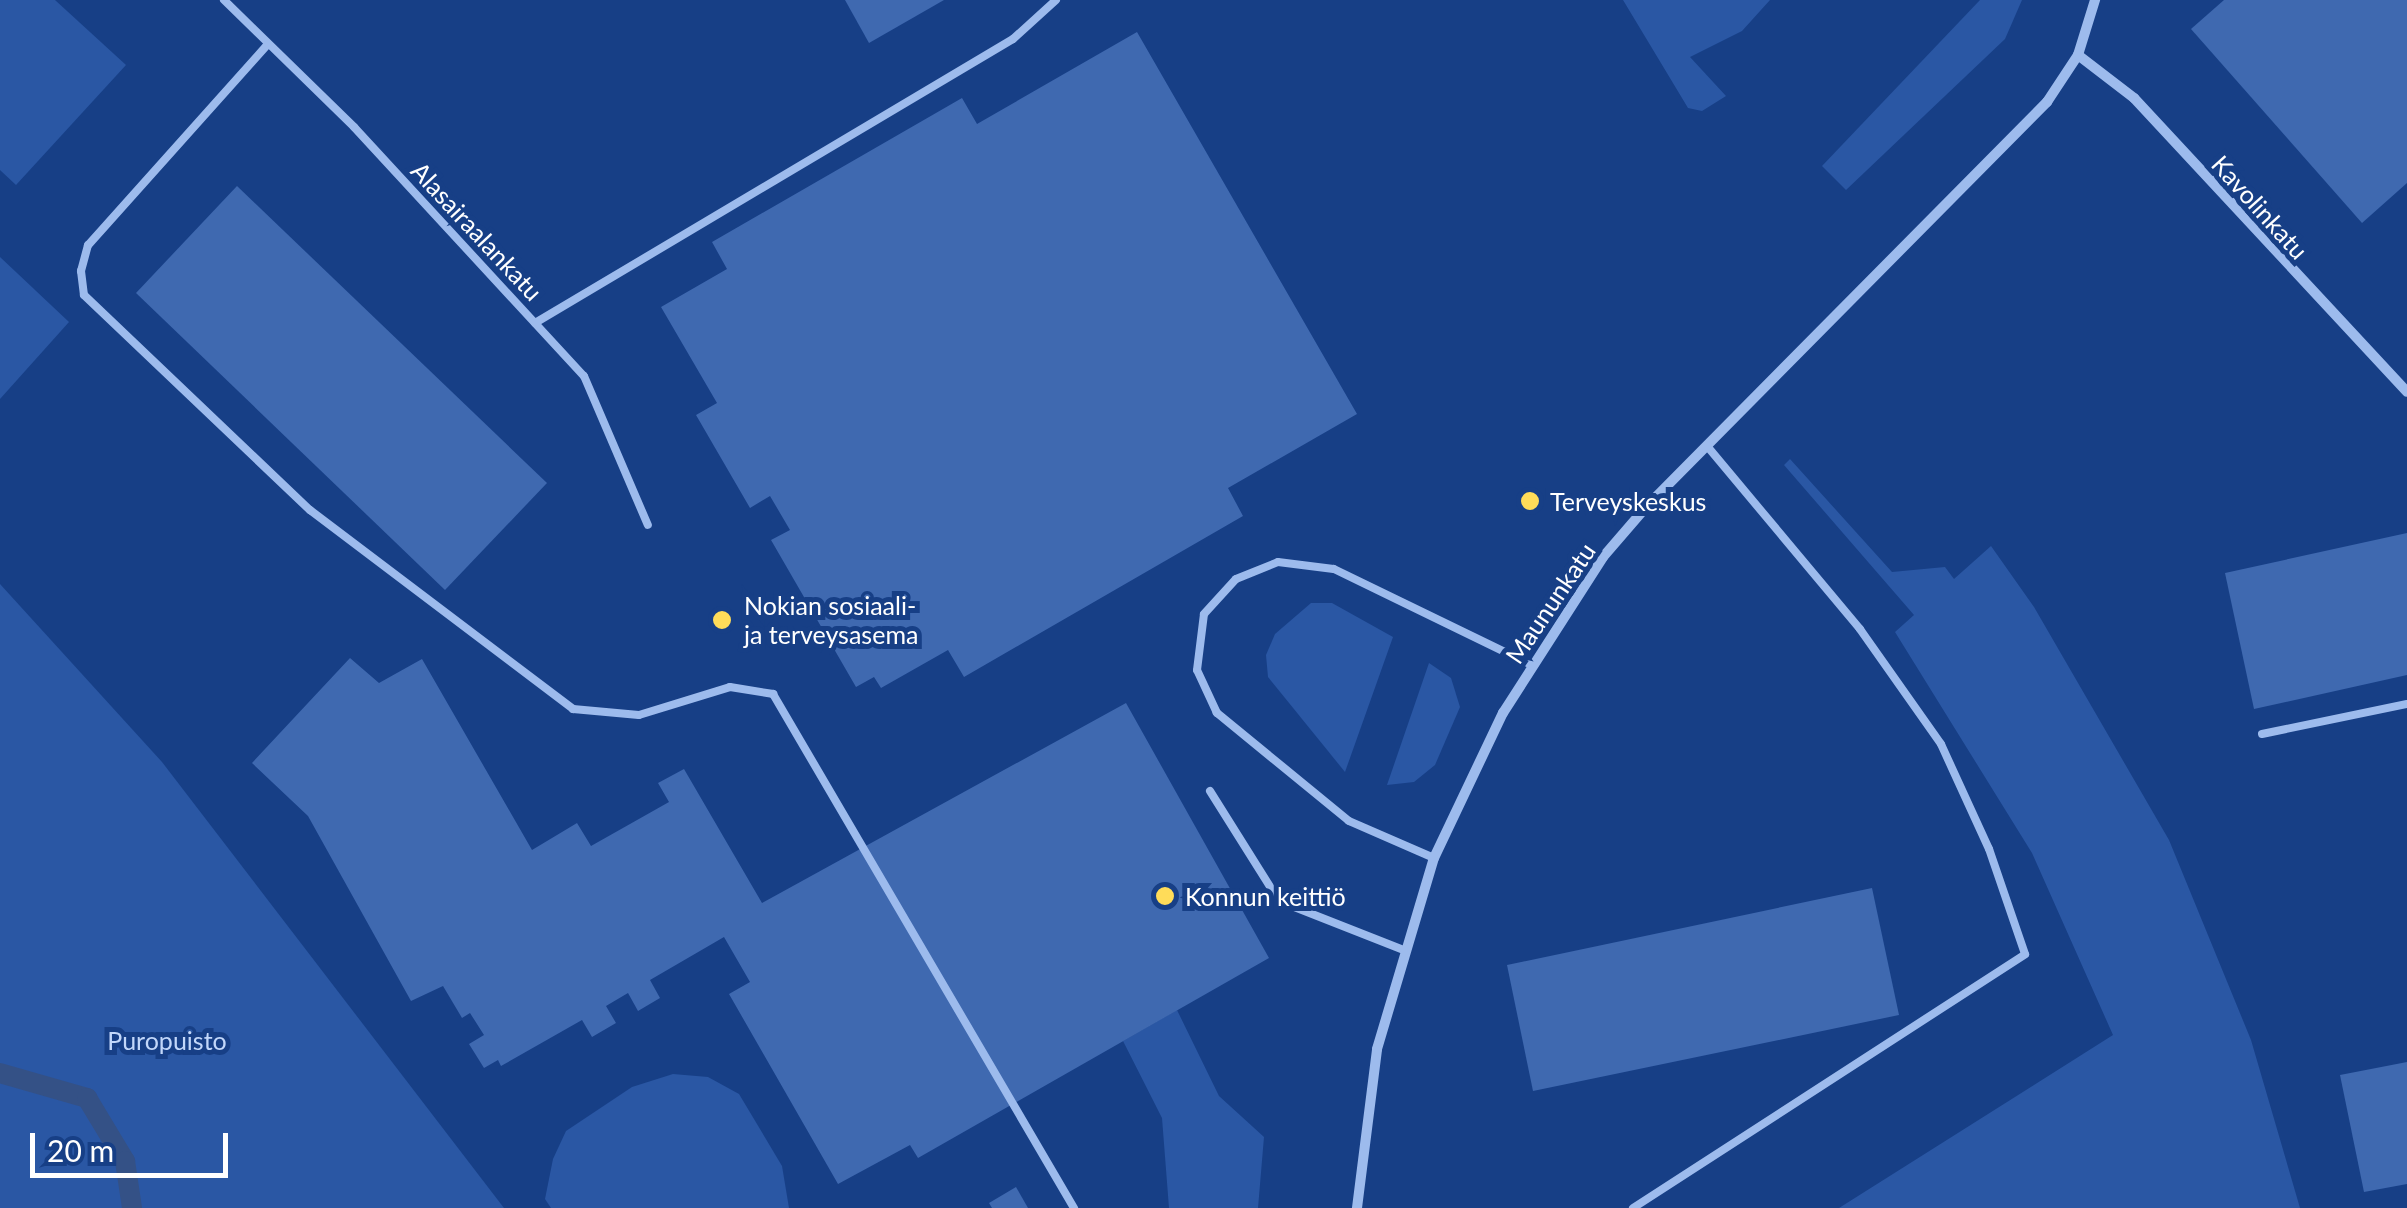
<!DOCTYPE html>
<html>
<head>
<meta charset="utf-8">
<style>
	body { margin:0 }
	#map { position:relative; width:2407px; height:1208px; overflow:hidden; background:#173f86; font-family:Lato,sans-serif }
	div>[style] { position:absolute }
	.green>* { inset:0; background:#2a57a4 }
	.stream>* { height:20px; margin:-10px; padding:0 10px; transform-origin:10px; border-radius:10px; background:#345186 }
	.building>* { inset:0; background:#3f69b0 }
	.lane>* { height:8px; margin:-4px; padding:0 4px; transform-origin:4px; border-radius:4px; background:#9dbbed }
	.street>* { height:10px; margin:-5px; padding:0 5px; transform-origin:5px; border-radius:5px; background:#9dbbed }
	.dots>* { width:28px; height:28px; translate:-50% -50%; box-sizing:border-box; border:5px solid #173f86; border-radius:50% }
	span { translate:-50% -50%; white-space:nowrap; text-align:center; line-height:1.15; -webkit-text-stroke:10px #173f86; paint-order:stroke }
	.street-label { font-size:25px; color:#fff }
	.poi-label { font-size:25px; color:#fff }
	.left { translate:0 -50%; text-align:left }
	.park-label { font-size:25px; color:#c2d7fa }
	.scale { position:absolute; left:30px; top:1133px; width:198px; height:45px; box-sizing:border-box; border:5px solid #fff; border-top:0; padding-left:12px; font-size:30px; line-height:35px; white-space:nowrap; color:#fff; -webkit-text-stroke:8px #173f86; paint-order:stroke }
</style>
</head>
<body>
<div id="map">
	<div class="green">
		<i style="clip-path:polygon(0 0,55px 0,126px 65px,16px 185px,0 170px)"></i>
		<i style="clip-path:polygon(1623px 0,1770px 0,1742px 31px,1690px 57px,1726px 96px,1702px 111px,1688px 108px)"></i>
		<i style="clip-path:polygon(1980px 0,2022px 0,2005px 39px,1846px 190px,1822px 166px)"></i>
		<i style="clip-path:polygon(0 257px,69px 322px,0 399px)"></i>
		<i style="clip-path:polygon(1790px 459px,1892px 572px,1945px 567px,1954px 579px,1991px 546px,2034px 607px,2169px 840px,2251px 1040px,2300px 1208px,1839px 1208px,2113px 1035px,2032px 853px,1895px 632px,1914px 615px,1784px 465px)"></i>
		<i style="clip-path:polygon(0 584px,162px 762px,504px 1208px,0 1208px)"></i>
		<i style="clip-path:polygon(1311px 603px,1332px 603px,1393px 637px,1345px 772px,1268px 677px,1266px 655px,1275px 634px)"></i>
		<i style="clip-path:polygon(1429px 663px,1451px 678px,1460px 707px,1435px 765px,1414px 782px,1387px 785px)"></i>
		<i style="clip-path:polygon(1177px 1010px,1219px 1096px,1264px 1137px,1258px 1208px,1169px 1208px,1162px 1118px,1123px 1041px)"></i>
		<i style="clip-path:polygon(673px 1074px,708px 1077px,739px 1094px,782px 1166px,789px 1208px,551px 1208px,545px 1199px,553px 1159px,566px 1131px,632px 1087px)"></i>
	</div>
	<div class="stream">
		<i style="left:0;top:1073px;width:91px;rotate:16deg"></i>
		<i style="left:87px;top:1098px;width:74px;rotate:58.9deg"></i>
		<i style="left:125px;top:1161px;width:48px;rotate:81.5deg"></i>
	</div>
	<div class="building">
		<i style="clip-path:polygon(845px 0,944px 0,869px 43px)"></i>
		<i style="clip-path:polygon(2224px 0,2407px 0,2407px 183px,2362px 223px,2191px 29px)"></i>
		<i style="clip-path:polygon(1137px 32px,1357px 414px,1228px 488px,1243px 516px,964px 677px,948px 650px,881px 688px,874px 677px,856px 687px,771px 540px,790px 530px,770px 496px,750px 508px,696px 415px,717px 403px,661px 307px,727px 269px,712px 242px,962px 98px,977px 124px)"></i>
		<i style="clip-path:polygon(237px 186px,547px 483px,445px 590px,136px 293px)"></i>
		<i style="clip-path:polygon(2407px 533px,2407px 675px,2254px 709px,2225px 573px)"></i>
		<i style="clip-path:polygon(350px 658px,379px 683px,422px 659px,532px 850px,577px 823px,591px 846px,669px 802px,658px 783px,684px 769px,762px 903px,1126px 703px,1269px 958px,918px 1158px,910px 1145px,838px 1184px,729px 994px,750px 982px,724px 937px,650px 980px,660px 998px,638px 1011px,628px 993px,606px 1006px,616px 1023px,592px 1037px,582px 1020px,501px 1066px,498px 1060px,484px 1068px,469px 1044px,484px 1035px,470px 1013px,462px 1018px,443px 986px,411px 1001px,308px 816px,252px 763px)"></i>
		<i style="clip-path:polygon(1872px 888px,1899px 1015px,1533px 1091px,1507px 965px)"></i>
		<i style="clip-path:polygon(2407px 1062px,2407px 1184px,2364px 1192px,2340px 1075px)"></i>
		<i style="clip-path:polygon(1016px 1187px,1028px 1208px,992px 1208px,989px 1203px)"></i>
	</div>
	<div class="lane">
		<i style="left:224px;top:0;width:182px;rotate:44.3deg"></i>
		<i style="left:354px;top:127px;width:339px;rotate:47.3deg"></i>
		<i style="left:584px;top:376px;width:162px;rotate:66.8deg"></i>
		<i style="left:268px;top:44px;width:270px;rotate:131.8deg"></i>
		<i style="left:88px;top:245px;width:27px;rotate:105deg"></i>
		<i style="left:81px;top:271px;width:24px;rotate:83deg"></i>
		<i style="left:84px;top:295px;width:312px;rotate:43.6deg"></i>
		<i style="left:310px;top:510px;width:330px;rotate:37.1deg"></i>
		<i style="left:573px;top:709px;width:66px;rotate:5.2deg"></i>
		<i style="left:639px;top:715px;width:95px;rotate:-17.1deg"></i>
		<i style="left:730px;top:687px;width:44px;rotate:9.2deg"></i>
		<i style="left:773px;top:694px;width:596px;rotate:59.65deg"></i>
		<i style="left:535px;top:323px;width:556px;rotate:-30.72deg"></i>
		<i style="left:1013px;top:39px;width:58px;rotate:-42.2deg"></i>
		<i style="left:2262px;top:734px;width:148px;rotate:-11.7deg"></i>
		<i style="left:1210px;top:791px;width:130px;rotate:57.9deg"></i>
		<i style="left:1279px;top:901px;width:136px;rotate:21.5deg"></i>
		<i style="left:1434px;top:858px;width:93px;rotate:-156.5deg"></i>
		<i style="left:1349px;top:821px;width:171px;rotate:-140.7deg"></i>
		<i style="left:1217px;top:713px;width:47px;rotate:-114.9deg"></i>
		<i style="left:1197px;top:670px;width:56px;rotate:-82.9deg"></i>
		<i style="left:1204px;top:614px;width:47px;rotate:-47.6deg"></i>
		<i style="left:1236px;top:579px;width:45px;rotate:-22deg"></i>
		<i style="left:1278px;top:562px;width:56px;rotate:7.1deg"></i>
		<i style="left:1334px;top:569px;width:220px;rotate:25.9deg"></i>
		<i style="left:1633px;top:1208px;width:467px;rotate:-32.9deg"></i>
		<i style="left:2025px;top:954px;width:111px;rotate:-108.9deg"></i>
		<i style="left:1989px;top:849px;width:115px;rotate:-114.6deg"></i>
		<i style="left:1941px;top:744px;width:141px;rotate:-125.2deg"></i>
		<i style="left:1860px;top:629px;width:237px;rotate:-129.9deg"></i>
	</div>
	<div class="street">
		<i style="left:2078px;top:55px;width:71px;rotate:37.5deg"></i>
		<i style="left:2134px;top:98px;width:401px;rotate:47.1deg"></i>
		<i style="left:1357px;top:1208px;width:160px;rotate:-82.8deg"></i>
		<i style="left:1377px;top:1049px;width:199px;rotate:-73.4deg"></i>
		<i style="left:1434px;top:858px;width:161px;rotate:-64.6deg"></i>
		<i style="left:1503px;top:713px;width:185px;rotate:-57.3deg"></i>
		<i style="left:1603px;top:557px;width:67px;rotate:-49.2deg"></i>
		<i style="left:1647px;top:506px;width:569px;rotate:-45.29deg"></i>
		<i style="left:2047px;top:102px;width:56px;rotate:-56.6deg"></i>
		<i style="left:2078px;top:55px;width:58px;rotate:-72.8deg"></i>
	</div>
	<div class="dots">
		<i style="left:1530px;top:501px;background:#ffdc59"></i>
		<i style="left:722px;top:620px;background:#ffdc59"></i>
		<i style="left:1165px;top:896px;background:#ffdc59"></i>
	</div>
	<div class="street-label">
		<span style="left:2260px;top:207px;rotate:48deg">Kavolinkatu</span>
		<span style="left:477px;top:231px;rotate:47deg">Alasairaalankatu</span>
		<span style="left:1550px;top:603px;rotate:-56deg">Maununkatu</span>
	</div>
	<div class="poi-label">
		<span class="left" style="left:1550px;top:501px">Terveyskeskus</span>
		<span class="left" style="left:744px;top:620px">Nokian sosiaali-<br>ja terveysasema</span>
		<span class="left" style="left:1185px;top:896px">Konnun keittiö</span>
	</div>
	<div class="park-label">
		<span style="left:167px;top:1040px">Puropuisto</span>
	</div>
	<div class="scale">20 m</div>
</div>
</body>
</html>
